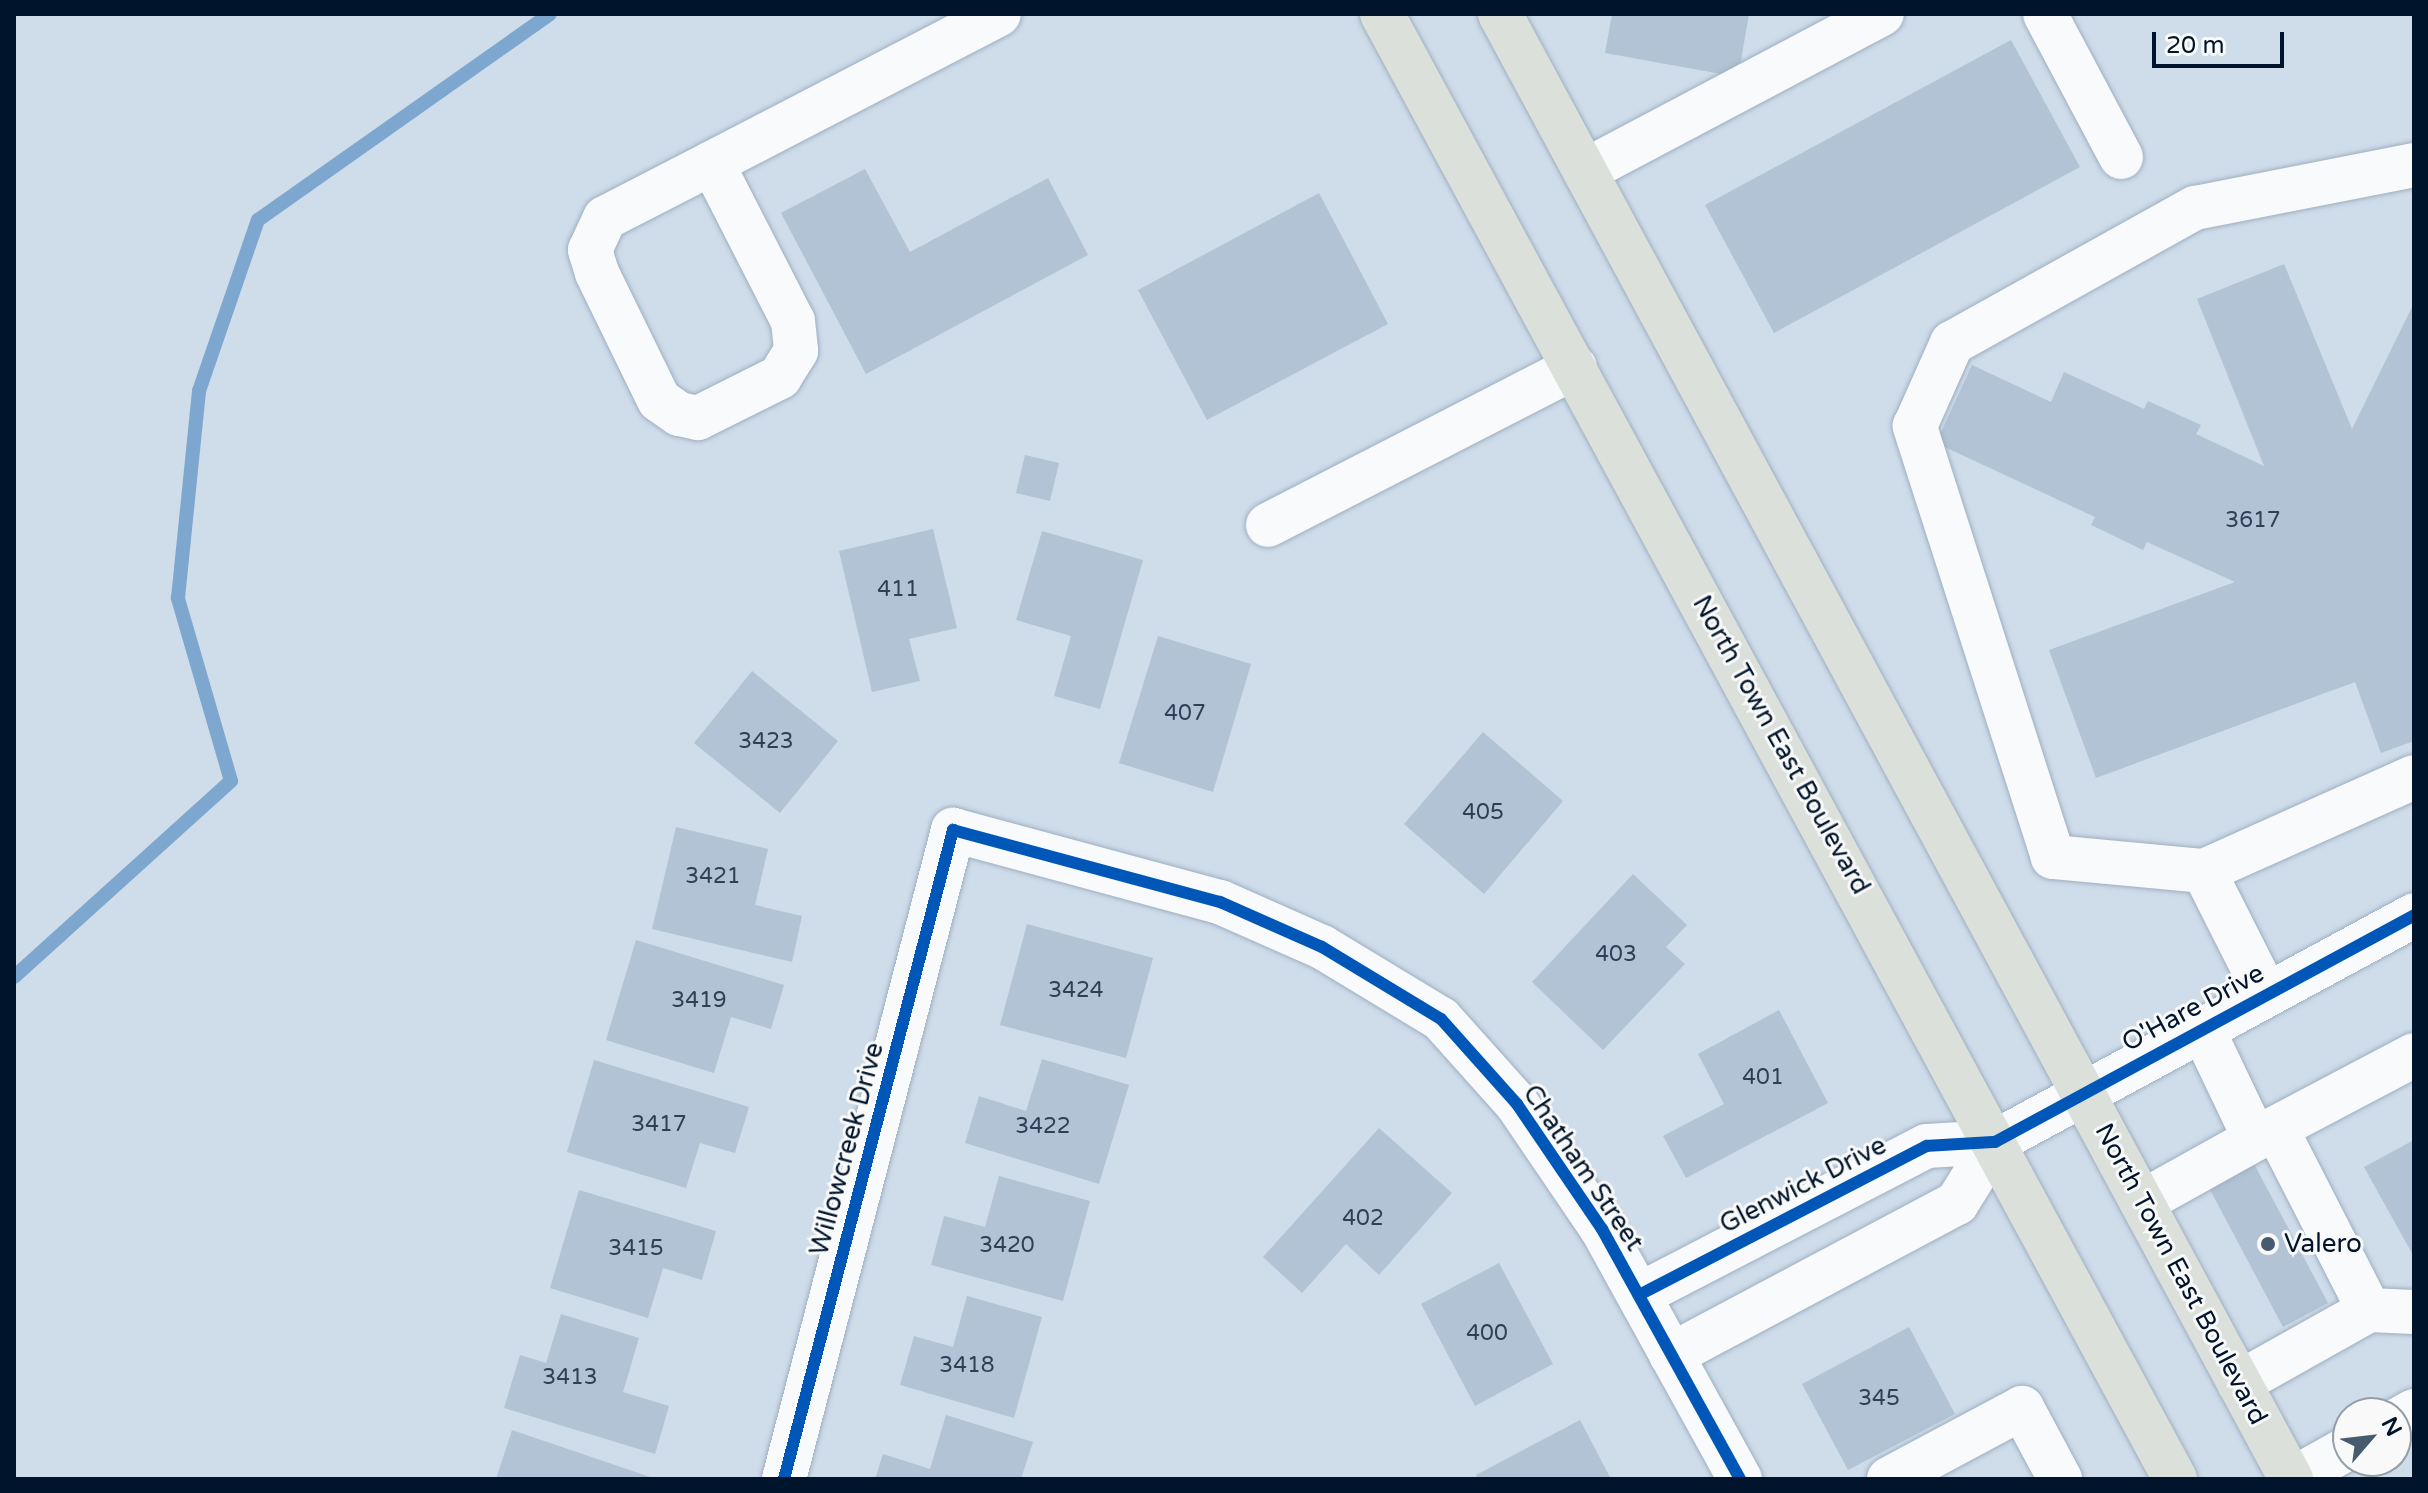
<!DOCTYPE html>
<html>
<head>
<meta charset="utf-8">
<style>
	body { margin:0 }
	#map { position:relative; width:2428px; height:1493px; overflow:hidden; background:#cfdcea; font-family:"Varela Round",sans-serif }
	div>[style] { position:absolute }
	.stream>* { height:14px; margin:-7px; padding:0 7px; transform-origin:7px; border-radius:7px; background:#7ea7cf }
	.building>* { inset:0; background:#b2c3d5 }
	.roads { filter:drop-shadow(0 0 2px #9eafc0) drop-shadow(0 0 2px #9eafc0) }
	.minor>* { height:44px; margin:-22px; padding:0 22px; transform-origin:22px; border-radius:22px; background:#f8fafc }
	.major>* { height:44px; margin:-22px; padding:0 22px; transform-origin:22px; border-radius:22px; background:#dbe0db }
	.cycleway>* { height:12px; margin:-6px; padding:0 6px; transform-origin:6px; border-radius:6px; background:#0057b8 }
	.dots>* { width:22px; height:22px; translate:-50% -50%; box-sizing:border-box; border:4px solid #f9f9f9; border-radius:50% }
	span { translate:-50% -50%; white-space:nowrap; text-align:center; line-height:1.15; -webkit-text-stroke:6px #f9f9f9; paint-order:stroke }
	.number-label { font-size:22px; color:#2c4056 }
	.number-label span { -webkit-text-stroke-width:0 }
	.street-label { font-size:26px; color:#00152b }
	.poi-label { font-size:26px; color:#00152b }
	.left { translate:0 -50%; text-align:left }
	.frame { position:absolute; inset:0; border:16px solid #00152b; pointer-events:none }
	.north { position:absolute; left:2332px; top:1397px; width:80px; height:80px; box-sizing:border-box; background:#f9f9f9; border:2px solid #959ea7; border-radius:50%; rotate:62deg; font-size:22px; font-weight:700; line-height:32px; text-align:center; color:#00152b }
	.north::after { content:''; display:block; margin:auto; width:28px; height:36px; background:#485b6e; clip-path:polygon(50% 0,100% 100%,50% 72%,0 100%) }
	.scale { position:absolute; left:2152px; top:32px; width:132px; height:36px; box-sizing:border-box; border:4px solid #00152b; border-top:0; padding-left:10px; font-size:24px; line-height:28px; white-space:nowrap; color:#00152b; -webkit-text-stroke:6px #f9f9f9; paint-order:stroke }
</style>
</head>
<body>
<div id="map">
	<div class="stream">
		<i style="left:14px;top:977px;width:292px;rotate:-42.1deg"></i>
		<i style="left:231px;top:781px;width:191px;rotate:-106.2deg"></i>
		<i style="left:178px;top:598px;width:208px;rotate:-84.2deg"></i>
		<i style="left:199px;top:391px;width:181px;rotate:-71deg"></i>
		<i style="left:258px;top:220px;width:357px;rotate:-35.2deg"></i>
	</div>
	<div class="building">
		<i style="clip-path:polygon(1612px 14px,1749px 14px,1738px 77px,1605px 53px)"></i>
		<i style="clip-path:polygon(2011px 40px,2080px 167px,1774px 333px,1705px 205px)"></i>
		<i style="clip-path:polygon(865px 169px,910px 252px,1048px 178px,1088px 255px,866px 374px,781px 213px)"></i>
		<i style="clip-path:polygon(1319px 193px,1388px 324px,1207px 420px,1138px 290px)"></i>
		<i style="clip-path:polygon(2284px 264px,2352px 429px,2414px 303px,2414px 741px,2381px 753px,2355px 682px,2096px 778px,2049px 650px,2235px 582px,2147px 542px,2143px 550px,2091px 525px,2095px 517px,1936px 443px,1972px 365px,2051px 402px,2064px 372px,2144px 409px,2148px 401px,2201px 425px,2196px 434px,2264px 466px,2197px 299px)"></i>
		<i style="clip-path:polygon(1025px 455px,1059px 463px,1050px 501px,1016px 493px)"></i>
		<i style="clip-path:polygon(933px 529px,957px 628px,909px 639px,920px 681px,872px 692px,839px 551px)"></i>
		<i style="clip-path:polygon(1042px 531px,1143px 560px,1100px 709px,1054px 696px,1071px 636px,1016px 620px)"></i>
		<i style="clip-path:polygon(1158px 636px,1251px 664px,1213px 792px,1119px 763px)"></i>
		<i style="clip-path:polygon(752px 671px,838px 741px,780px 813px,694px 743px)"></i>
		<i style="clip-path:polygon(1483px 732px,1563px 801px,1484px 894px,1404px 824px)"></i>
		<i style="clip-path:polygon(676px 827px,768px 849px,755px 905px,802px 916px,792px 962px,652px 929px)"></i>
		<i style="clip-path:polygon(1633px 874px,1687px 925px,1666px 947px,1685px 964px,1603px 1050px,1532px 982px)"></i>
		<i style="clip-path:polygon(1027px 924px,1153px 958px,1126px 1058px,1000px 1025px)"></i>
		<i style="clip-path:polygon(636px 940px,784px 985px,771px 1029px,731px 1017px,714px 1073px,606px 1040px)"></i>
		<i style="clip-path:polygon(1779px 1010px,1828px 1103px,1686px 1178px,1663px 1136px,1724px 1104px,1698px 1054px)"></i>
		<i style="clip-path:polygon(1042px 1059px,1129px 1085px,1099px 1184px,965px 1143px,979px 1096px,1026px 1111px)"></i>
		<i style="clip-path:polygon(594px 1060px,749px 1107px,735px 1153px,700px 1143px,686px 1188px,567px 1152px)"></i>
		<i style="clip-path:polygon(1379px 1128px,1452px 1193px,1379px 1275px,1346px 1244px,1302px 1293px,1263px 1257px)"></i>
		<i style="clip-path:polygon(2414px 1140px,2414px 1257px,2364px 1167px)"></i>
		<i style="clip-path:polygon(2253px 1162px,2328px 1303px,2283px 1327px,2208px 1186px)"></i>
		<i style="clip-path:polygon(999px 1176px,1090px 1201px,1063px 1301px,931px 1265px,944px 1216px,985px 1227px)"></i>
		<i style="clip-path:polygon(579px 1190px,716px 1231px,702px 1280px,663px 1268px,648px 1318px,550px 1288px)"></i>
		<i style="clip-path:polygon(1499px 1263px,1553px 1364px,1475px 1406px,1421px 1304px)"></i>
		<i style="clip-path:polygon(967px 1296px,1042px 1317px,1014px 1418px,900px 1385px,914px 1336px,953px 1347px)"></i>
		<i style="clip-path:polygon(561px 1314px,639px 1338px,623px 1392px,669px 1406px,655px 1454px,504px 1408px,520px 1355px,546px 1363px)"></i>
		<i style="clip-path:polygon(1909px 1327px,1955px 1414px,1848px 1470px,1802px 1384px)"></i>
		<i style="clip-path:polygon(946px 1415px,1033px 1442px,1021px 1479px,875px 1479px,883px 1454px,930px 1469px)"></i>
		<i style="clip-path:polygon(1580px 1420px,1611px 1479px,1478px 1479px,1476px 1475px)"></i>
		<i style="clip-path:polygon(512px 1430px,653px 1478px,653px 1479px,496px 1479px)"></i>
	</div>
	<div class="roads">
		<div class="minor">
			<i style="left:2045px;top:14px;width:162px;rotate:62deg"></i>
			<i style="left:712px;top:163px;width:178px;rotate:62.9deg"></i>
			<i style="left:793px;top:321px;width:30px;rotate:84deg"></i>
			<i style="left:796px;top:351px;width:31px;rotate:122deg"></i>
			<i style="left:780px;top:377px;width:92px;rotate:153.4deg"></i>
			<i style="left:698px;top:418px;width:19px;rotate:-168deg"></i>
			<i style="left:679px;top:414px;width:24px;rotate:-145deg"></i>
			<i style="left:659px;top:400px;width:141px;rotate:-116deg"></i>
			<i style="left:597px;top:273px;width:24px;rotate:-107deg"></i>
			<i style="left:590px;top:250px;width:35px;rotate:-65deg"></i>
			<i style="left:605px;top:218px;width:120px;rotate:-27.2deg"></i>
			<i style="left:712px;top:163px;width:323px;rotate:-27.4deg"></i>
			<i style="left:1585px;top:171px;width:336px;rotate:-27.9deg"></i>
			<i style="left:1268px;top:525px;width:345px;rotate:-27.2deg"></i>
			<i style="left:2204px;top:871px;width:230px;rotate:-24.1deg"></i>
			<i style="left:2266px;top:994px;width:138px;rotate:-116.8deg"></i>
			<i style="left:2204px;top:871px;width:152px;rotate:-174.7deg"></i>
			<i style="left:2053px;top:857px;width:453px;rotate:-107.8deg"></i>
			<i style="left:1915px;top:426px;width:91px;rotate:-66deg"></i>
			<i style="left:1952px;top:343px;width:278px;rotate:-29.1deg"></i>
			<i style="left:2195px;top:208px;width:223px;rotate:-11.1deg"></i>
			<i style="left:2202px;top:1028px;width:123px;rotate:64.5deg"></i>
			<i style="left:2255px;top:1139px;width:180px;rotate:-27.8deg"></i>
			<i style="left:2142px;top:1202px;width:129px;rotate:-29.1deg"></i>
			<i style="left:1639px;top:1295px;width:324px;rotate:-27.4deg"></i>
			<i style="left:1927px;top:1146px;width:68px;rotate:-3.4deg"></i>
			<i style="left:1995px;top:1142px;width:477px;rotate:-28.4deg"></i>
			<i style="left:2369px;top:1310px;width:45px;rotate:2.5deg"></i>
			<i style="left:1671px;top:1355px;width:324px;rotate:-28deg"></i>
			<i style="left:1957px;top:1203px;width:72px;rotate:-58.1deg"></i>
			<i style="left:2239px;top:1383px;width:149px;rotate:-29.3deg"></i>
			<i style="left:2369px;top:1310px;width:204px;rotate:-117.1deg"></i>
			<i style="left:2396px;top:1421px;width:21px;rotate:-29deg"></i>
			<i style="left:784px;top:1479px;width:671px;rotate:-75.4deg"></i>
			<i style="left:953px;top:830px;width:277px;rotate:15.1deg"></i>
			<i style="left:1220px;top:902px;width:111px;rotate:23.8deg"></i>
			<i style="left:1322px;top:947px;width:139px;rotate:31.2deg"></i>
			<i style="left:1441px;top:1019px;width:114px;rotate:48.2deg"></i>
			<i style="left:1517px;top:1104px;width:151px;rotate:55.8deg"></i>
			<i style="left:1602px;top:1229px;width:286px;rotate:61.1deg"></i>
			<i style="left:1889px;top:1479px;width:151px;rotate:-28.1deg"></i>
			<i style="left:2022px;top:1408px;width:81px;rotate:61.8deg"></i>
			<i style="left:2293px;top:1479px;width:63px;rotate:-29.4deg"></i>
		</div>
		<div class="major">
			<i style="left:1382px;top:14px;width:1666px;rotate:61.57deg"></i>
			<i style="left:1500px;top:14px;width:1665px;rotate:61.63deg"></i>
		</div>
	</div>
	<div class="cycleway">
		<i style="left:1639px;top:1295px;width:324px;rotate:-27.4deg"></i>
		<i style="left:1927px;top:1146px;width:68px;rotate:-3.4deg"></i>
		<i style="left:1995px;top:1142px;width:477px;rotate:-28.4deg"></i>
		<i style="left:784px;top:1479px;width:671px;rotate:-75.4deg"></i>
		<i style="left:953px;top:830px;width:277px;rotate:15.1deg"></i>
		<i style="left:1220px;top:902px;width:111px;rotate:23.8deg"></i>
		<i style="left:1322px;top:947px;width:139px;rotate:31.2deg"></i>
		<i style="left:1441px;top:1019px;width:114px;rotate:48.2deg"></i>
		<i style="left:1517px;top:1104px;width:151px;rotate:55.8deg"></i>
		<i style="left:1602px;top:1229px;width:286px;rotate:61.1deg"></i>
	</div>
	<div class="dots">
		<i style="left:2268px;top:1244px;background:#485b6e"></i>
	</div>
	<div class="number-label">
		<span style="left:2253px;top:521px">3617</span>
		<span style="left:898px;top:590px">411</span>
		<span style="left:1185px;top:714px">407</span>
		<span style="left:766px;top:742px">3423</span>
		<span style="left:1483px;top:813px">405</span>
		<span style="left:713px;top:877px">3421</span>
		<span style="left:1616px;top:955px">403</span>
		<span style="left:1076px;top:991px">3424</span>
		<span style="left:699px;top:1001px">3419</span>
		<span style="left:1763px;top:1078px">401</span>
		<span style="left:659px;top:1125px">3417</span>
		<span style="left:1043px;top:1127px">3422</span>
		<span style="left:1363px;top:1219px">402</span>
		<span style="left:1007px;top:1246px">3420</span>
		<span style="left:636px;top:1249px">3415</span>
		<span style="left:1487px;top:1334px">400</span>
		<span style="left:967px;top:1366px">3418</span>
		<span style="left:570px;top:1378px">3413</span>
		<span style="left:1879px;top:1399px">345</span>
	</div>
	<div class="street-label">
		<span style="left:1781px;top:745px;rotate:61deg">North Town East Boulevard</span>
		<span style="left:2193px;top:1008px;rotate:-28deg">O'Hare Drive</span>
		<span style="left:847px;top:1149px;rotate:-75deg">Willowcreek Drive</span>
		<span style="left:1583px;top:1168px;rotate:56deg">Chatham Street</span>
		<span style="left:1803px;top:1185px;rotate:-27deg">Glenwick Drive</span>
		<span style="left:2181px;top:1274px;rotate:62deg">North Town East Boulevard</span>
	</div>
	<div class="poi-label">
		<span class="left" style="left:2284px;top:1244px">Valero</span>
	</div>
	<div class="frame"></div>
	<div class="north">N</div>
	<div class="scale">20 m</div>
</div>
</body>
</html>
